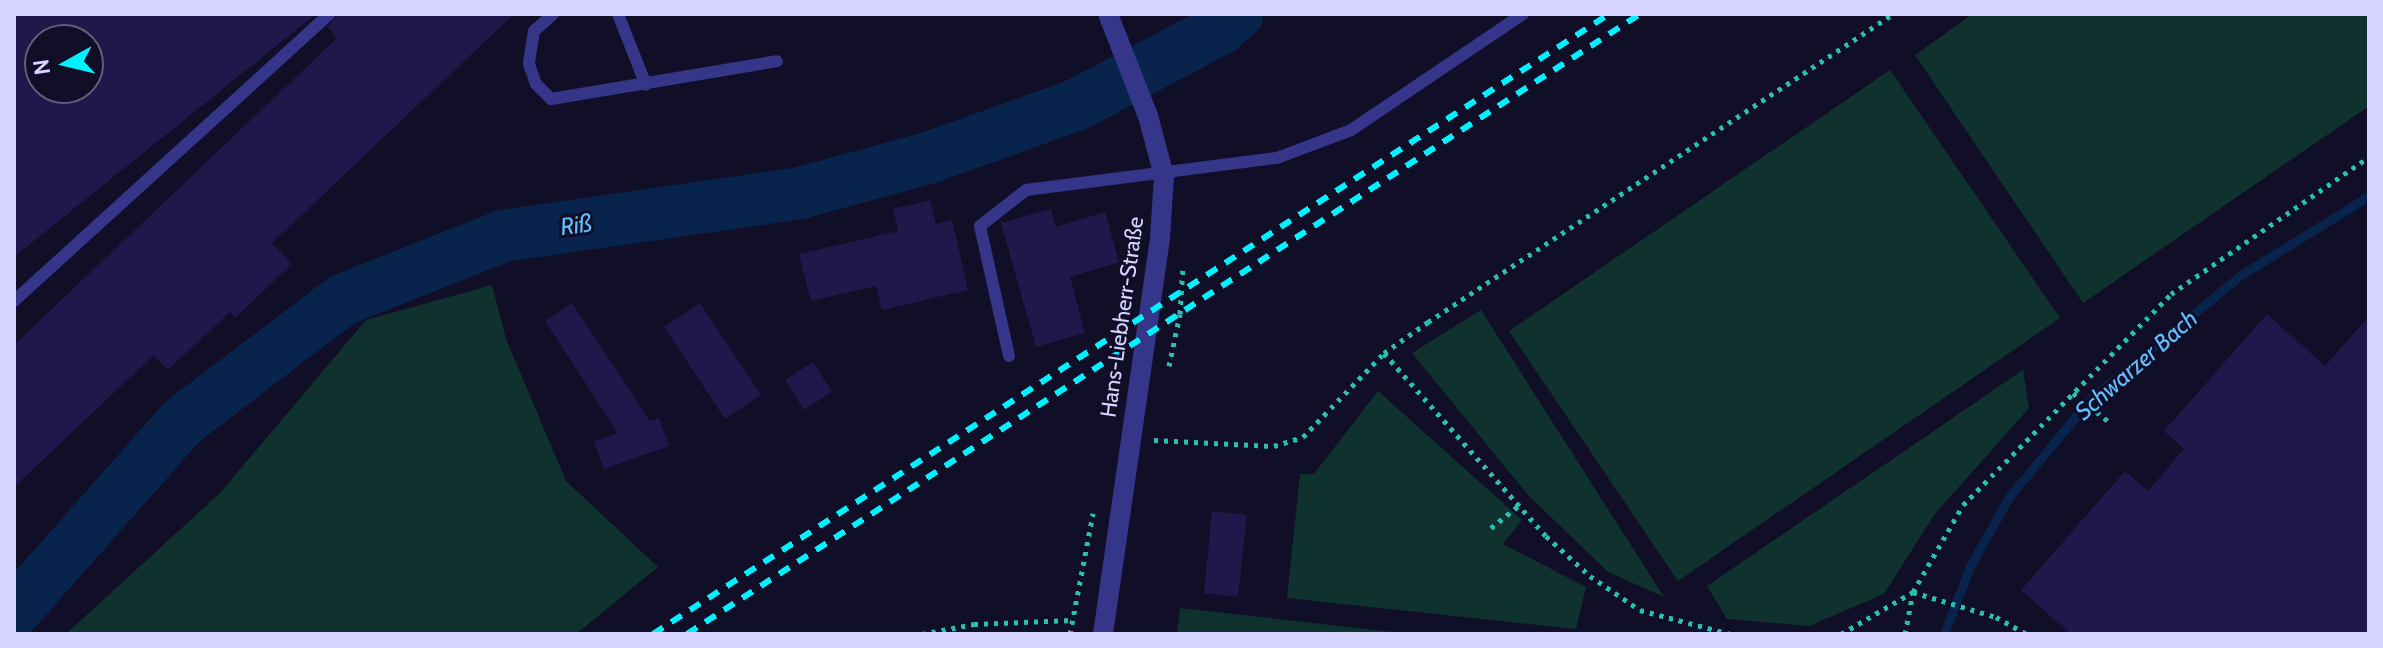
<!DOCTYPE html>
<html>
<head>
<meta charset="utf-8">
<style>
	body { margin:0 }
	#map { position:relative; width:2383px; height:648px; overflow:hidden; background:#110e28; font-family:Cabin,sans-serif }
	div>[style] { position:absolute }
	.green>* { inset:0; background:#10322f }
	.stream>* { height:9px; margin:-4.5px; padding:0 4.5px; transform-origin:4.5px; border-radius:4.5px; background:#08244c }
	.river>* { height:52px; margin:-26px; padding:0 26px; transform-origin:26px; border-radius:26px; background:#08244c }
	.building>* { inset:0; background:#20184a }
	.path>* { height:5px; margin-top:-2.5px; transform-origin:0; background:repeating-linear-gradient(90deg,#26c1b1 0 4px,transparent 0 10px) }
	.lane>* { height:12px; margin:-6px; padding:0 6px; transform-origin:6px; border-radius:6px; background:#35368a }
	.street>* { height:20px; margin:-10px; padding:0 10px; transform-origin:10px; border-radius:10px; background:#35368a }
	.rail>* { height:6px; margin-top:-3px; transform-origin:0; background:repeating-linear-gradient(90deg,#00f1ff 0 12px,transparent 0 22px) }
	span { translate:-50% -50%; white-space:nowrap; text-align:center; line-height:1.15; -webkit-text-stroke:6px #110e28; paint-order:stroke }
	.street-label { font-size:22px; color:#d7d4ff }
	.water-label { font-size:24px; color:#62beff; font-style:italic }
	.frame { position:absolute; inset:0; border:16px solid #d7d4ff; pointer-events:none }
	.north { position:absolute; left:24px; top:24px; width:80px; height:80px; box-sizing:border-box; background:#110e28; border:2px solid #605d7e; border-radius:50%; rotate:262deg; font-size:22px; font-weight:700; line-height:32px; text-align:center; color:#d7d4ff }
	.north::after { content:''; display:block; margin:auto; width:28px; height:36px; background:#00f1ff; clip-path:polygon(50% 0,100% 100%,50% 72%,0 100%) }
</style>
</head>
<body>
<div id="map">
	<div class="green">
		<i style="clip-path:polygon(1973px 14px,2369px 14px,2369px 106px,2083px 303px,1915px 55px)"></i>
		<i style="clip-path:polygon(1890px 70px,2060px 318px,1678px 581px,1509px 331px)"></i>
		<i style="clip-path:polygon(492px 285px,506px 339px,566px 481px,658px 567px,576px 634px,66px 634px,220px 493px,366px 320px)"></i>
		<i style="clip-path:polygon(1481px 310px,1664px 597px,1608px 572px,1528px 495px,1412px 353px)"></i>
		<i style="clip-path:polygon(2023px 370px,2029px 408px,1934px 515px,1884px 594px,1809px 626px,1727px 619px,1707px 586px)"></i>
		<i style="clip-path:polygon(1378px 391px,1522px 520px,1503px 544px,1586px 587px,1576px 629px,1287px 598px,1300px 474px,1314px 474px)"></i>
		<i style="clip-path:polygon(1180px 608px,1411px 634px,1177px 634px)"></i>
	</div>
	<div class="stream">
		<i style="left:1944px;top:634px;width:73px;rotate:-69.1deg"></i>
		<i style="left:1970px;top:566px;width:79px;rotate:-60.5deg"></i>
		<i style="left:2009px;top:497px;width:129px;rotate:-50.4deg"></i>
		<i style="left:2091px;top:398px;width:194px;rotate:-39.4deg"></i>
		<i style="left:2241px;top:275px;width:150px;rotate:-31.7deg"></i>
	</div>
	<div class="river">
		<i style="left:14px;top:612px;width:254px;rotate:-48.5deg"></i>
		<i style="left:182px;top:422px;width:201px;rotate:-37.3deg"></i>
		<i style="left:342px;top:300px;width:173px;rotate:-21.7deg"></i>
		<i style="left:503px;top:236px;width:300px;rotate:-8.2deg"></i>
		<i style="left:800px;top:193px;width:133px;rotate:-15.3deg"></i>
		<i style="left:928px;top:158px;width:157px;rotate:-19.7deg"></i>
		<i style="left:1076px;top:105px;width:163px;rotate:-27.8deg"></i>
		<i style="left:1220px;top:29px;width:23px;rotate:-41deg"></i>
	</div>
	<div class="building">
		<i style="clip-path:polygon(evenodd,14px 14px,316px 14px,14px 257px,14px 14px,40px 40px,88px 40px,88px 88px,40px 88px,40px 40px)"></i>
		<i style="clip-path:polygon(338px 14px,514px 14px,272px 243px,292px 264px,235px 318px,230px 312px,168px 370px,154px 355px,14px 487px,14px 345px,337px 38px,328px 27px)"></i>
		<i style="clip-path:polygon(930px 200px,936px 224px,952px 220px,968px 290px,882px 310px,876px 286px,811px 301px,799px 254px,898px 231px,893px 209px)"></i>
		<i style="clip-path:polygon(1051px 209px,1056px 227px,1105px 212px,1119px 262px,1070px 277px,1085px 333px,1036px 347px,1001px 223px)"></i>
		<i style="clip-path:polygon(572px 303px,650px 421px,659px 418px,669px 446px,604px 469px,594px 441px,618px 433px,545px 321px)"></i>
		<i style="clip-path:polygon(700px 303px,761px 395px,725px 419px,664px 327px)"></i>
		<i style="clip-path:polygon(2267px 314px,2325px 366px,2369px 316px,2369px 634px,2071px 634px,2021px 590px,2125px 471px,2148px 491px,2184px 449px,2164px 431px)"></i>
		<i style="clip-path:polygon(813px 362px,832px 392px,804px 410px,785px 380px)"></i>
		<i style="clip-path:polygon(1212px 511px,1247px 515px,1238px 597px,1204px 593px)"></i>
	</div>
	<div class="path">
		<i style="left:1384px;top:353px;width:244px;rotate:48.5deg"></i>
		<i style="left:1546px;top:536px;width:59px;rotate:42.3deg"></i>
		<i style="left:1590px;top:576px;width:60px;rotate:34.2deg"></i>
		<i style="left:1640px;top:610px;width:93px;rotate:14.9deg"></i>
		<i style="left:1169px;top:366px;width:53px;rotate:-78.1deg"></i>
		<i style="left:1180px;top:314px;width:48px;rotate:-86.4deg"></i>
		<i style="left:2073px;top:393px;width:45px;rotate:38.7deg"></i>
		<i style="left:1154px;top:440px;width:120px;rotate:2.9deg"></i>
		<i style="left:1274px;top:446px;width:30px;rotate:-17deg"></i>
		<i style="left:1303px;top:437px;width:117px;rotate:-46deg"></i>
		<i style="left:1384px;top:353px;width:54px;rotate:-35.2deg"></i>
		<i style="left:1428px;top:322px;width:558px;rotate:-33.52deg"></i>
		<i style="left:1491px;top:528px;width:36px;rotate:-39deg"></i>
		<i style="left:922px;top:634px;width:53px;rotate:-10.9deg"></i>
		<i style="left:974px;top:624px;width:99px;rotate:-2.3deg"></i>
		<i style="left:1070px;top:634px;width:123px;rotate:-79.2deg"></i>
		<i style="left:1841px;top:634px;width:83px;rotate:-30.3deg"></i>
		<i style="left:1913px;top:592px;width:87px;rotate:16.8deg"></i>
		<i style="left:1996px;top:617px;width:35px;rotate:29deg"></i>
		<i style="left:1905px;top:634px;width:43px;rotate:-79.2deg"></i>
		<i style="left:1913px;top:592px;width:100px;rotate:-60.1deg"></i>
		<i style="left:1963px;top:505px;width:296px;rotate:-45.4deg"></i>
		<i style="left:2171px;top:294px;width:241px;rotate:-34.7deg"></i>
	</div>
	<div class="lane">
		<i style="left:553px;top:14px;width:25px;rotate:138deg"></i>
		<i style="left:534px;top:31px;width:33px;rotate:99deg"></i>
		<i style="left:529px;top:64px;width:21px;rotate:71deg"></i>
		<i style="left:536px;top:84px;width:21px;rotate:45deg"></i>
		<i style="left:551px;top:99px;width:229px;rotate:-9.5deg"></i>
		<i style="left:618px;top:14px;width:76px;rotate:68.5deg"></i>
		<i style="left:14px;top:301px;width:426px;rotate:-42.3deg"></i>
		<i style="left:1009px;top:356px;width:133px;rotate:-102.6deg"></i>
		<i style="left:980px;top:226px;width:58px;rotate:-38deg"></i>
		<i style="left:1026px;top:190px;width:253px;rotate:-7.3deg"></i>
		<i style="left:1277px;top:158px;width:79px;rotate:-20.7deg"></i>
		<i style="left:1351px;top:130px;width:207px;rotate:-34deg"></i>
	</div>
	<div class="street">
		<i style="left:1103px;top:634px;width:400px;rotate:-81.8deg"></i>
		<i style="left:1160px;top:238px;width:62px;rotate:-86.3deg"></i>
		<i style="left:1164px;top:176px;width:62px;rotate:-104.9deg"></i>
		<i style="left:1148px;top:116px;width:110px;rotate:-111.4deg"></i>
	</div>
	<div class="rail">
		<i style="left:653px;top:634px;width:1139px;rotate:-32.96deg"></i>
		<i style="left:687px;top:634px;width:1137px;rotate:-33.05deg"></i>
	</div>
	<div class="street-label">
		<span style="left:1122px;top:317px;rotate:-82deg">Hans-Liebherr-Straße</span>
	</div>
	<div class="water-label">
		<span style="left:576px;top:225px;rotate:-8deg">Riß</span>
		<span style="left:2136px;top:365px;rotate:-41deg">Schwarzer Bach</span>
	</div>
	<div class="frame"></div>
	<div class="north">N</div>
</div>
</body>
</html>
